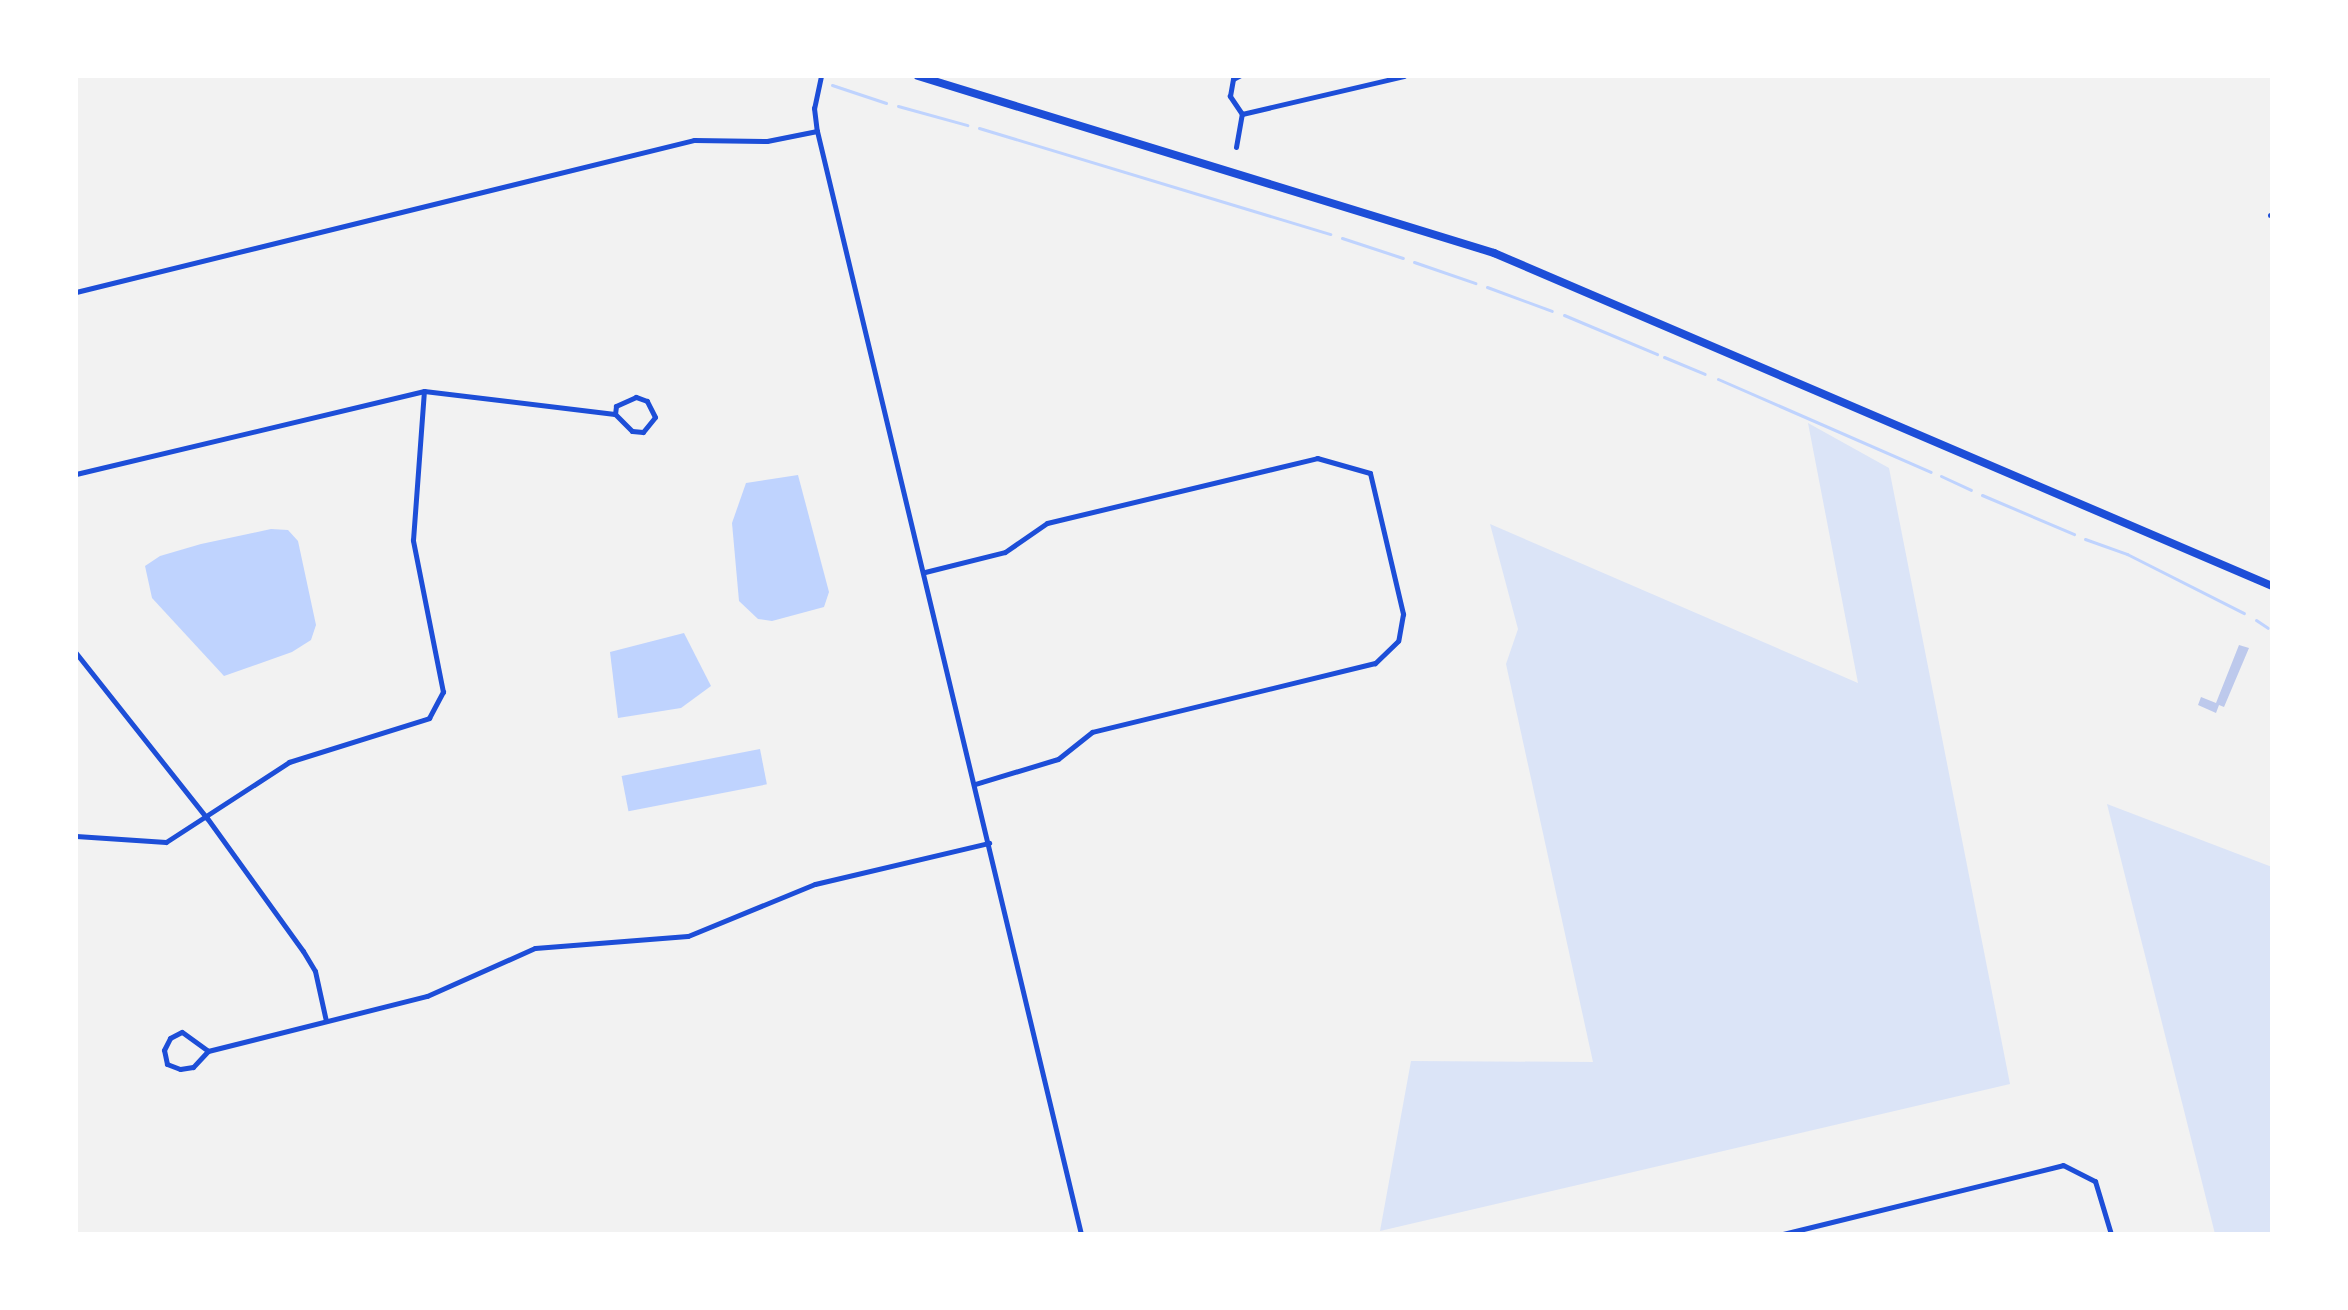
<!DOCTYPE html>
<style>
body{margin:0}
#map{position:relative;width:2348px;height:1310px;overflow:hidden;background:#f2f2f2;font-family:Karla,sans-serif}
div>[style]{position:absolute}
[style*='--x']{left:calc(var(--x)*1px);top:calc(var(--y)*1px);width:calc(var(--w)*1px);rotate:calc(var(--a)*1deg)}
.green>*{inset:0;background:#dbe4f7}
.water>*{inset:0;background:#bfd3fe;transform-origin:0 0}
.stream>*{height:3px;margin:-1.5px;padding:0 1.5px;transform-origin:1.5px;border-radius:1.5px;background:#bfd3fe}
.building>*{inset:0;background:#bdc9ec}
.minor>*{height:5px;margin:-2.5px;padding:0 2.5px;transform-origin:2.5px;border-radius:2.5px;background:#1d4ed8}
.primary>*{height:8px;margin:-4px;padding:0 4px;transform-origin:4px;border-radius:4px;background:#1d4ed8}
span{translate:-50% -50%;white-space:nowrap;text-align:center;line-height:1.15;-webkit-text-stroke:7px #fff;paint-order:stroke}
.frame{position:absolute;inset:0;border:78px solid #fff;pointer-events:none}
</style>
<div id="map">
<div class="green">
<div style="clip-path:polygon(1808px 423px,1889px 468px,2010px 1084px,1380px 1231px,1411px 1061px,1593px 1062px,1506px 664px,1518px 629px,1490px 524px,1858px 683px)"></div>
<div style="clip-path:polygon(2107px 804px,2272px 867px,2272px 1234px,2215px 1234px)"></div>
</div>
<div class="water">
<div style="clip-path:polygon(798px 475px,829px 592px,824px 607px,772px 621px,758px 619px,739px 601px,732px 523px,746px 483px)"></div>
<div style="clip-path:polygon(271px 529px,288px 530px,298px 541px,316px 625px,311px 640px,292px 652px,224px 676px,152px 598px,145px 566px,160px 556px,201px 544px)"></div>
<div style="clip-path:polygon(684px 633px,711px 686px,681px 708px,618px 718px,610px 652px)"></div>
<div style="left:760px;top:749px;width:36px;height:141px;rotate:79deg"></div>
</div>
<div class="stream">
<div style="--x:806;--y:76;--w:1;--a:0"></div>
<div style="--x:832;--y:85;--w:57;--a:18.4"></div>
<div style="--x:898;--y:106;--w:72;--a:15.4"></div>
<div style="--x:979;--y:128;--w:367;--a:16.8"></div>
<div style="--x:1342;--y:238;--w:64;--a:18.2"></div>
<div style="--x:1414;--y:262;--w:65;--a:19"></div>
<div style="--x:1487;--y:287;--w:69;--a:20.3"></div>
<div style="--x:1564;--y:315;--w:101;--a:22.8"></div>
<div style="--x:1664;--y:357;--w:44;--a:22.5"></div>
<div style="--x:1718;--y:379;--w:232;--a:23.6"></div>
<div style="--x:1941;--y:476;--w:33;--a:25"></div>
<div style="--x:1982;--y:495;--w:100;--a:23"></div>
<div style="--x:2085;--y:539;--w:45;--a:19.7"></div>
<div style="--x:2127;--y:554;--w:131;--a:26.8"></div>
<div style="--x:2256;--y:620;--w:14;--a:34"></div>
</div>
<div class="building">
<div style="clip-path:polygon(2239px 645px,2249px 648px,2224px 707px,2219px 705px,2216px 713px,2198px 705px,2201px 697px,2216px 703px)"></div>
</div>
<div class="minor">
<div style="--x:821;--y:76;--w:33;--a:102"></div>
<div style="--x:814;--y:108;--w:23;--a:83"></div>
<div style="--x:817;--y:131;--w:1134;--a:76.54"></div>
<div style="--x:1242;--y:114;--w:166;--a:-13.2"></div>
<div style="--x:1236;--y:147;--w:34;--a:-80"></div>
<div style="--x:1242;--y:114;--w:22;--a:-124"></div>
<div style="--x:1230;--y:96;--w:17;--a:-80"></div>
<div style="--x:1233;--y:79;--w:7;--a:-27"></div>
<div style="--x:2270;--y:215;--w:2;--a:0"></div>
<div style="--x:76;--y:292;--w:636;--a:-13.82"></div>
<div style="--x:694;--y:140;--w:73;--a:0.8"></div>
<div style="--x:767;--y:141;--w:51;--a:-11.3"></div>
<div style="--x:76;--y:474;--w:358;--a:-13.4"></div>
<div style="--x:424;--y:391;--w:192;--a:6.9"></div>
<div style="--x:615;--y:414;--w:24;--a:45"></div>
<div style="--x:632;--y:431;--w:11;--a:5"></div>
<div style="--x:643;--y:432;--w:19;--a:-51"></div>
<div style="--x:655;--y:417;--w:18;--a:-117"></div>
<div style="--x:647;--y:401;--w:12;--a:-160"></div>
<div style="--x:636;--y:397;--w:22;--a:156"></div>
<div style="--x:616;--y:406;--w:8;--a:97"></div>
<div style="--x:925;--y:572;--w:82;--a:-14"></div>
<div style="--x:1005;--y:552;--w:51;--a:-34.6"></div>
<div style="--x:1047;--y:523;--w:278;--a:-13.5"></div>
<div style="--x:1317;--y:458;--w:55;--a:15.8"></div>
<div style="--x:1370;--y:473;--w:145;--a:76.8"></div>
<div style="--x:1403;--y:614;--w:27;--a:100"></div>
<div style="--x:1398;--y:641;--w:32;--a:136"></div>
<div style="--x:1375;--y:663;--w:291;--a:166.3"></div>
<div style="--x:1092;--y:732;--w:43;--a:141.5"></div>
<div style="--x:1058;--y:759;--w:87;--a:163.2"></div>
<div style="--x:76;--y:653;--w:211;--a:51.6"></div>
<div style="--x:207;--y:818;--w:164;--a:54.2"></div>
<div style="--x:303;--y:951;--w:23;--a:59"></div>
<div style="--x:315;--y:971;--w:51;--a:77.6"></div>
<div style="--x:76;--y:836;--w:90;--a:3.8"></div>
<div style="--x:166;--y:842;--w:147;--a:-33"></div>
<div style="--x:289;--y:762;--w:147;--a:-17.4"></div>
<div style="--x:429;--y:718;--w:30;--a:-62"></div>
<div style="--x:443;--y:692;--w:155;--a:-101.2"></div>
<div style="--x:413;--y:540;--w:149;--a:-85.8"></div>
<div style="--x:208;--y:1051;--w:22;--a:133"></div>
<div style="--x:193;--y:1067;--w:13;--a:171"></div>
<div style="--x:180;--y:1069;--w:14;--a:-159"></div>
<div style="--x:167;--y:1064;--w:14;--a:-102"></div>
<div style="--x:164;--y:1050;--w:13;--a:-63"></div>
<div style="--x:170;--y:1038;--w:13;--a:-27"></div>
<div style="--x:182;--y:1032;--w:32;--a:36"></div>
<div style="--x:208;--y:1051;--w:226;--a:-14.1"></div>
<div style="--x:427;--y:996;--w:118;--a:-24"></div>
<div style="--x:535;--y:948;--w:153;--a:-4.5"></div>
<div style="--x:688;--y:936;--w:137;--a:-22.3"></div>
<div style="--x:815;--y:884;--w:179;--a:-13.3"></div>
<div style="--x:1783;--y:1234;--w:288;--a:-13.8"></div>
<div style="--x:2063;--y:1165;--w:36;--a:27"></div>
<div style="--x:2095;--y:1181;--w:55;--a:73.2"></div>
</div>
<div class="primary">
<div style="--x:918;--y:76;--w:603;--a:17.08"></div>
<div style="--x:1494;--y:253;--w:846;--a:23.17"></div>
</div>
<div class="frame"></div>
</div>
